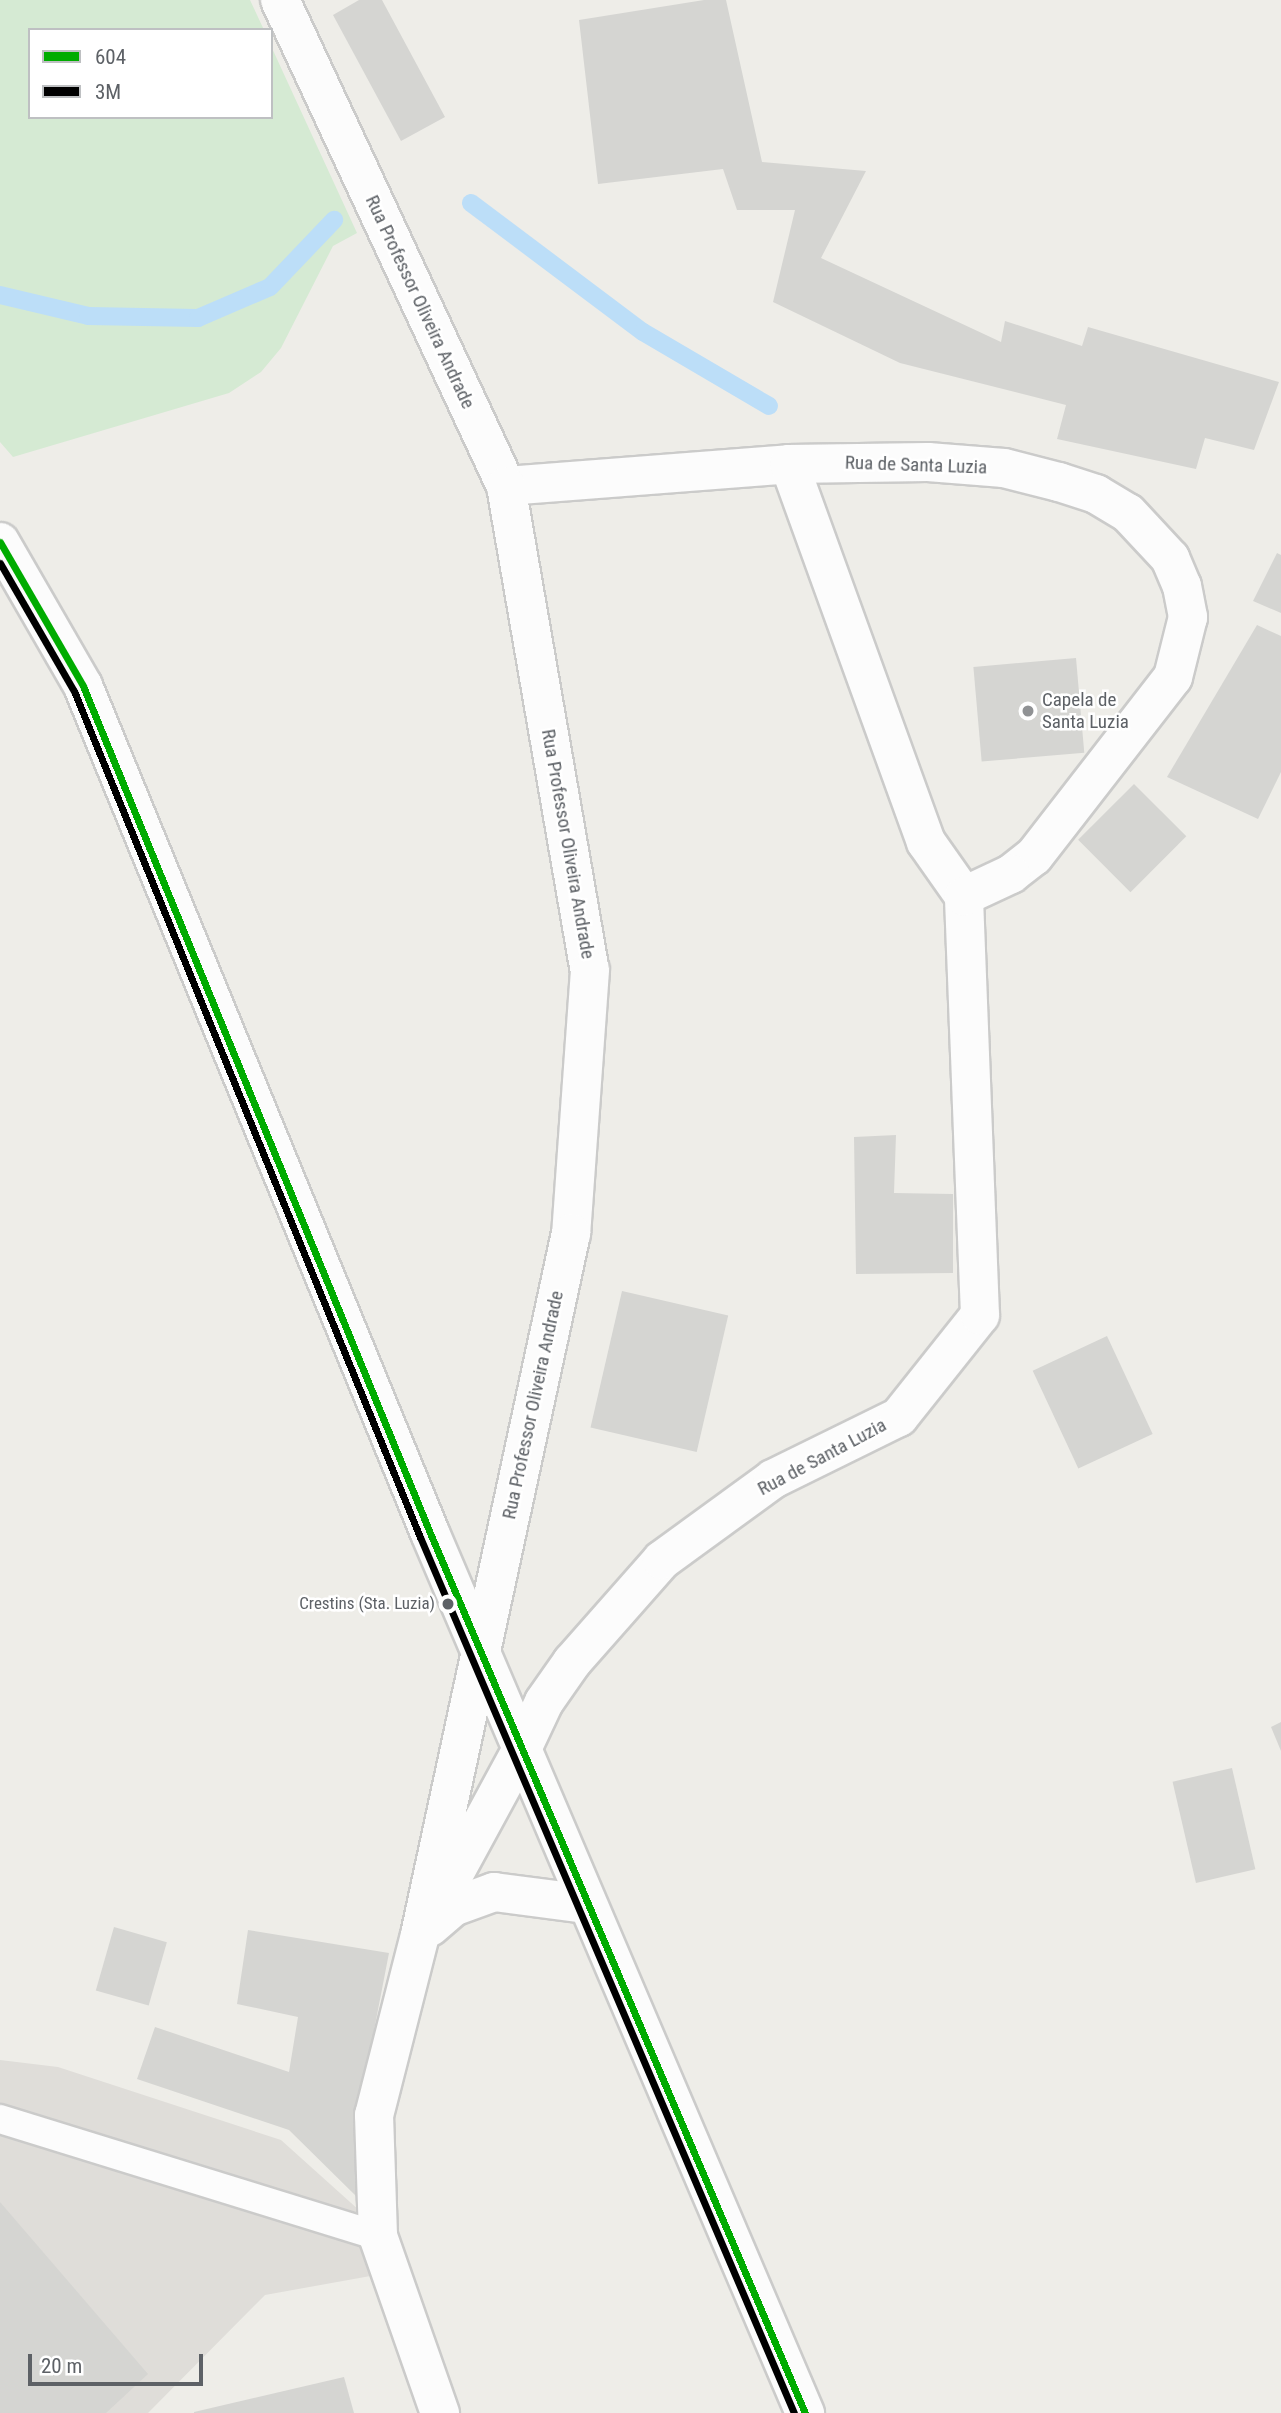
<!DOCTYPE html>
<style>
body{margin:0}
#map{position:relative;width:1281px;height:2413px;overflow:hidden;background:#eeede8;font-family:"Roboto Condensed",sans-serif}
div>[style]{position:absolute}
[style*='--x']{left:calc(var(--x)*1px);top:calc(var(--y)*1px);width:calc(var(--w)*1px);rotate:calc(var(--a)*1deg)}
.industrial>*{inset:0;background:#dfddd9}
.green>*{inset:0;background:#d5ead3}
.stream>*{height:18px;margin:-9px;padding:0 9px;transform-origin:9px;border-radius:9px;background:#bcdef8}
.building>*{inset:0;background:#d5d5d2;transform-origin:0 0}
.roads{filter:drop-shadow(2px 0 #cbcbca) drop-shadow(-2px 0 #cbcbca) drop-shadow(0 2px #cbcbca) drop-shadow(0 -2px #cbcbca)}
.lane>*{height:28px;margin:-14px;padding:0 14px;transform-origin:14px;border-radius:14px;background:#fcfcfc}
.street>*{height:38px;margin:-19px;padding:0 19px;transform-origin:19px;border-radius:19px;background:#fcfcfc}
.secondary>*{height:38px;margin:-19px;padding:0 19px;transform-origin:19px;border-radius:19px;background:#fcfcfc}
.bus-1>*{height:7px;margin:-3.5px;padding:0 3.5px;transform-origin:3.5px;border-radius:3.5px;background:#00ac00}
.bus-2>*{height:7px;margin:-3.5px;padding:0 3.5px;transform-origin:3.5px;border-radius:3.5px;background:#000}
.dots>*{width:19px;height:19px;translate:-50% -50%;box-sizing:border-box;border:4px solid #fff;border-radius:50%}
span{translate:-50% -50%;white-space:nowrap;text-align:center;line-height:1.15;-webkit-text-stroke:5px #fff;paint-order:stroke}
.bus-label{font-size:17px;color:#5d6166}
.right{translate:-100% -50%;text-align:right}
.street-label{font-size:19px;color:#5d6166}
.poi-label{font-size:19px;color:#5d6166}
.left{translate:0 -50%;text-align:left}
.legend{position:absolute;left:28px;top:28px;width:245px;height:91px;box-sizing:border-box;background:#fff;border:2px solid #bec0c2;margin:0;padding:9px 12px;list-style:none;font-size:21px;color:#5d6166}
.legend li{display:flex;align-items:center;gap:14px;height:35px}
.legend b{width:35px;border:2px solid #bec0c2}
.scale{position:absolute;left:28px;top:2354px;width:175px;height:32px;box-sizing:border-box;border:4px solid #5d6166;border-top:0;padding-left:9px;font-size:21px;line-height:24px;white-space:nowrap;color:#5d6166;-webkit-text-stroke:5px #fff;paint-order:stroke}
</style>
<div id="map">
<div class="industrial">
<div style="clip-path:polygon(0 2060px,58px 2067px,281px 2140px,360px 2211px,376px 2275px,265px 2295px,148px 2413px,0 2413px)"></div>
</div>
<div class="green">
<div style="clip-path:polygon(0 0,250px 0,264px 30px,30px 30px,30px 117px,271px 117px,271px 46px,357px 233px,333px 246px,281px 348px,261px 372px,229px 393px,13px 457px,0 442px)"></div>
</div>
<div class="stream">
<div style="--x:471;--y:203;--w:215;--a:36.9"></div>
<div style="--x:643;--y:332;--w:146;--a:30.4"></div>
<div style="--x:0;--y:295;--w:90;--a:13.4"></div>
<div style="--x:88;--y:316;--w:110;--a:1"></div>
<div style="--x:198;--y:318;--w:78;--a:-23.3"></div>
<div style="--x:270;--y:287;--w:93;--a:-46.3"></div>
</div>
<div class="building">
<div style="clip-path:polygon(359px 0,382px 0,445px 117px,401px 141px,333px 15px)"></div>
<div style="clip-path:polygon(704px 0,726px 0,762px 162px,866px 171px,821px 258px,1001px 342px,1005px 321px,1082px 346px,1088px 327px,1279px 382px,1254px 450px,1205px 438px,1196px 469px,1057px 439px,1066px 405px,900px 363px,773px 302px,795px 210px,737px 210px,723px 169px,598px 184px,579px 20px)"></div>
<div style="clip-path:polygon(1277px 553px,1281px 555px,1281px 613px,1253px 601px)"></div>
<div style="clip-path:polygon(1257px 625px,1281px 636px,1281px 772px,1258px 819px,1167px 777px)"></div>
<div style="left:1076px;top:658px;width:95px;height:103px;rotate:85deg"></div>
<div style="left:1134px;top:784px;width:74px;height:79px;rotate:45deg"></div>
<div style="clip-path:polygon(896px 1135px,894px 1193px,953px 1194px,953px 1273px,856px 1274px,854px 1137px)"></div>
<div style="left:622px;top:1291px;width:109px;height:140px;rotate:13deg"></div>
<div style="left:1107px;top:1336px;width:108px;height:82px;rotate:65deg"></div>
<div style="clip-path:polygon(1281px 1722px,1281px 1751px,1271px 1727px)"></div>
<div style="left:1232px;top:1768px;width:104px;height:61px;rotate:77deg"></div>
<div style="left:114px;top:1927px;width:55px;height:66px;rotate:16deg"></div>
<div style="clip-path:polygon(248px 1930px,389px 1953px,357px 2118px,356px 2196px,289px 2130px,137px 2079px,155px 2027px,289px 2072px,298px 2017px,237px 2004px)"></div>
<div style="clip-path:polygon(0 2202px,148px 2374px,106px 2413px,0 2413px)"></div>
<div style="clip-path:polygon(344px 2377px,354px 2413px,194px 2413px,194px 2412px)"></div>
</div>
<div class="roads">
<div class="lane">
<div style="--x:0;--y:2119;--w:396;--a:17.2"></div>
</div>
<div class="street">
<div style="--x:506;--y:486;--w:284;--a:-4.4"></div>
<div style="--x:522;--y:1749;--w:52;--a:-64.9"></div>
<div style="--x:544;--y:1702;--w:49;--a:-55"></div>
<div style="--x:572;--y:1662;--w:136;--a:-48.6"></div>
<div style="--x:662;--y:1560;--w:137;--a:-36.1"></div>
<div style="--x:773;--y:1479;--w:140;--a:-26.2"></div>
<div style="--x:899;--y:1417;--w:130;--a:-51.5"></div>
<div style="--x:980;--y:1315;--w:419;--a:-92.2"></div>
<div style="--x:964;--y:896;--w:66;--a:-125.1"></div>
<div style="--x:926;--y:842;--w:402;--a:-109.9"></div>
<div style="--x:789;--y:464;--w:139;--a:-0.8"></div>
<div style="--x:928;--y:462;--w:76;--a:4.5"></div>
<div style="--x:1004;--y:468;--w:57;--a:14.3"></div>
<div style="--x:1059;--y:482;--w:39;--a:18"></div>
<div style="--x:1096;--y:494;--w:37;--a:31"></div>
<div style="--x:1128;--y:513;--w:62;--a:47"></div>
<div style="--x:1170;--y:558;--w:30;--a:67"></div>
<div style="--x:1182;--y:586;--w:32;--a:79"></div>
<div style="--x:1188;--y:617;--w:62;--a:104"></div>
<div style="--x:1173;--y:677;--w:227;--a:127.8"></div>
<div style="--x:1034;--y:856;--w:29;--a:142"></div>
<div style="--x:1011;--y:874;--w:52;--a:154.9"></div>
</div>
<div class="secondary">
<div style="--x:280;--y:0;--w:536;--a:65.06"></div>
<div style="--x:506;--y:486;--w:491;--a:80.2"></div>
<div style="--x:590;--y:970;--w:264;--a:94.1"></div>
<div style="--x:571;--y:1233;--w:718;--a:102.14"></div>
<div style="--x:420;--y:1935;--w:186;--a:104.3"></div>
<div style="--x:374;--y:2115;--w:121;--a:88.1"></div>
<div style="--x:378;--y:2236;--w:188;--a:70.7"></div>
<div style="--x:0;--y:542;--w:166;--a:60"></div>
<div style="--x:83;--y:686;--w:915;--a:67.72"></div>
<div style="--x:430;--y:1533;--w:957;--a:66.92"></div>
<div style="--x:440;--y:1900;--w:172;--a:-61.5"></div>
<div style="--x:430;--y:1927;--w:30;--a:-41"></div>
<div style="--x:453;--y:1907;--w:44;--a:-20.1"></div>
<div style="--x:494;--y:1892;--w:94;--a:7.4"></div>
</div>
</div>
<div class="bus-1">
<div style="--x:0;--y:542;--w:166;--a:60"></div>
<div style="--x:83;--y:686;--w:915;--a:67.72"></div>
<div style="--x:430;--y:1533;--w:957;--a:66.92"></div>
</div>
<div class="bus-2">
<div style="--x:0;--y:563;--w:148;--a:60"></div>
<div style="--x:74;--y:691;--w:914;--a:67.76"></div>
<div style="--x:420;--y:1537;--w:952;--a:66.88"></div>
</div>
<div class="dots">
<div style="left:1028px;top:711px;background:#909294"></div>
<div style="left:448px;top:1604px;background:#5d6166"></div>
</div>
<div class="bus-label">
<span class="right" style="left:435px;top:1604px">Crestins (Sta. Luzia)</span>
</div>
<div class="street-label">
<span style="left:420px;top:302px;rotate:65deg">Rua Professor Oliveira Andrade</span>
<span style="left:916px;top:465px;rotate:2deg">Rua de Santa Luzia</span>
<span style="left:568px;top:844px;rotate:80deg">Rua Professor Oliveira Andrade</span>
<span style="left:533px;top:1405px;rotate:-78deg">Rua Professor Oliveira Andrade</span>
<span style="left:822px;top:1457px;rotate:-28deg">Rua de Santa Luzia</span>
</div>
<div class="poi-label">
<span class="left" style="left:1042px;top:711px">Capela de<br>Santa Luzia</span>
</div>
<ul class="legend">
<li><b style="height:9px;background:#00ac00"></b>604</li>
<li><b style="height:9px;background:#000"></b>3M</li>
</ul>
<div class="scale">20 m</div>
</div>
